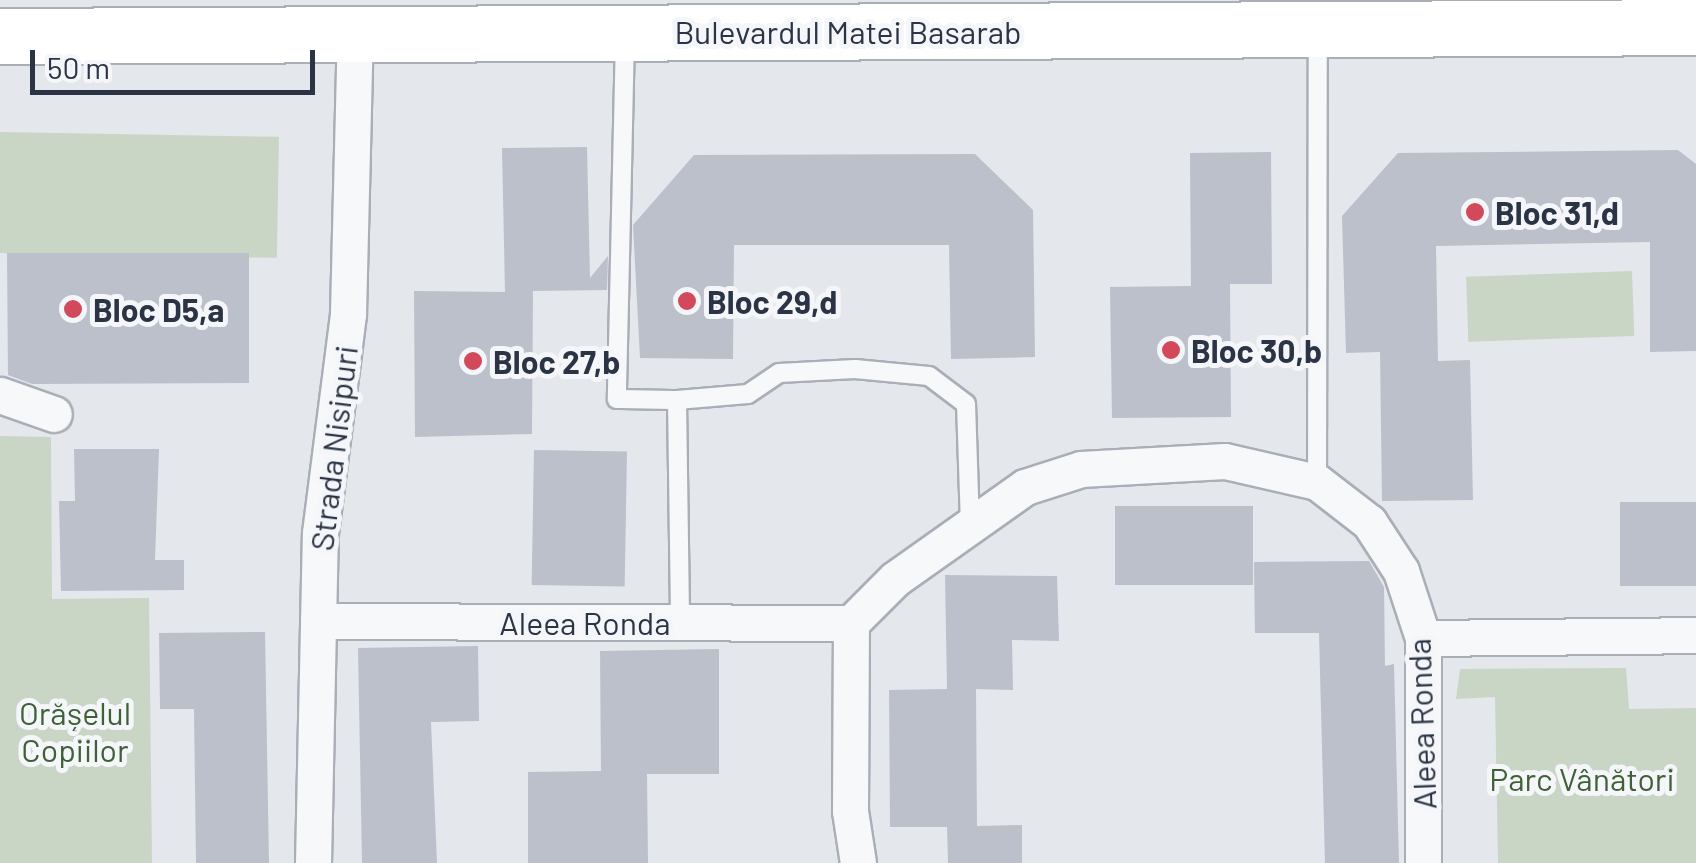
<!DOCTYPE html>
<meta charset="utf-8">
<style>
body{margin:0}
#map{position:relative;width:1696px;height:863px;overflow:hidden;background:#e4e7ec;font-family:Barlow,sans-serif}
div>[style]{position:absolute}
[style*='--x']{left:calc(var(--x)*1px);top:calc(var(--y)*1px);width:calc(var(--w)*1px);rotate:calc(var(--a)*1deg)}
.green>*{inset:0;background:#c9d6c5;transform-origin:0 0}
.building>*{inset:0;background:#bbc0ca;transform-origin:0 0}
.roads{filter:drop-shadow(2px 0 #a9aeb7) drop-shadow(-2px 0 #a9aeb7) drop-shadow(0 2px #a9aeb7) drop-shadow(0 -2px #a9aeb7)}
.service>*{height:18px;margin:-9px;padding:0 9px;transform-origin:9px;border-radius:9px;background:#f7f8fa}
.minor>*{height:35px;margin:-17.5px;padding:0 17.5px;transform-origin:17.5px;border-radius:17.5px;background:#f7f8fa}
.primary>*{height:55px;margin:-27.5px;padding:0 27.5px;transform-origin:27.5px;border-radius:27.5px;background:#fff}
.dots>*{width:28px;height:28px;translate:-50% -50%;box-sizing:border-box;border:5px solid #f4f6f9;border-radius:50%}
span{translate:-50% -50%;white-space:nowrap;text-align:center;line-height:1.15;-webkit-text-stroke:10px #f4f6f9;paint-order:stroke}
.street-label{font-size:32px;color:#2b3445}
.poi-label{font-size:32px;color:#2b3445;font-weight:700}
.left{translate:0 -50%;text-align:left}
.park-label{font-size:32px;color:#3f6138}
.scale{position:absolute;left:30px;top:50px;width:285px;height:45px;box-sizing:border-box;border:5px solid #2b3445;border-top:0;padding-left:12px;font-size:30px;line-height:35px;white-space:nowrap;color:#2b3445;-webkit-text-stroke:8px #f4f6f9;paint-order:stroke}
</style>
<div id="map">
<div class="green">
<div style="left:0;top:132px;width:279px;height:121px;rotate:1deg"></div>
<div style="left:1632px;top:271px;width:65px;height:166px;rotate:88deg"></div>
<div style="clip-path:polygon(0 436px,51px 437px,52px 599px,149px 598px,152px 863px,0 863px)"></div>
<div style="clip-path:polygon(1626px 668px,1629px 709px,1696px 708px,1696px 863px,1498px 863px,1495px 697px,1456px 699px,1460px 669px)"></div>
</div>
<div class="building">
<div style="clip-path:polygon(587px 147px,590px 278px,608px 256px,607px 290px,533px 291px,532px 434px,415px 437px,414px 291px,505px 292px,502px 148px)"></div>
<div style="clip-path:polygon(1678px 150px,1696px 164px,1696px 351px,1650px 352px,1650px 242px,1436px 246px,1438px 361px,1470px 360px,1473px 500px,1382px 501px,1380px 352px,1346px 353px,1342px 216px,1398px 153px)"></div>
<div style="clip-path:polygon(1271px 152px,1272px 284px,1230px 284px,1231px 417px,1112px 418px,1110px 287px,1191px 286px,1190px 153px)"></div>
<div style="clip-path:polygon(975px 154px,1033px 210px,1035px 357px,951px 359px,949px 245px,734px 245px,733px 359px,640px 358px,633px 225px,694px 155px)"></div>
<div style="clip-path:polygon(7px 253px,249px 253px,249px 383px,32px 384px,8px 375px)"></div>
<div style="clip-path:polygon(74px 449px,159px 449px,155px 560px,184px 560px,184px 590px,61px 591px,59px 501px,75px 501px)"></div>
<div style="left:534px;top:450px;width:93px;height:135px;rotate:1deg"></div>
<div style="left:1620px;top:502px;width:76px;height:84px"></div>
<div style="left:1115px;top:506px;width:138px;height:79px"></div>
<div style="clip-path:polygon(1369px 561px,1384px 587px,1385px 666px,1394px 664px,1399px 863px,1325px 863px,1319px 633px,1255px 633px,1254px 562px)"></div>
<div style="clip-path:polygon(945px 575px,1057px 576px,1059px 641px,1012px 640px,1013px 690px,976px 689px,977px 826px,1022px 825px,1022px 863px,948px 863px,947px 827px,890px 827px,889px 690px,947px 689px)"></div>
<div style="clip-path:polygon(265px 632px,269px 863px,196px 863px,194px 709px,160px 709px,159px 633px)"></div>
<div style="clip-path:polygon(478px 646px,479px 721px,431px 722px,437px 863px,362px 863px,358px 648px)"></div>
<div style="clip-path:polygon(719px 649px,719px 774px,647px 774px,648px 863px,528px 863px,528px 772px,601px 771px,600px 651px)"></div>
</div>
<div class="roads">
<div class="service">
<div style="--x:625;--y:37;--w:362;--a:91.3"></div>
<div style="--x:617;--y:399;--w:60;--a:1"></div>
<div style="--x:677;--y:400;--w:222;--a:89.2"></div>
<div style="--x:677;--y:400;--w:71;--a:-4.8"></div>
<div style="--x:748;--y:394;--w:37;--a:-34"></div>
<div style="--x:779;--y:373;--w:76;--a:-3"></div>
<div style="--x:855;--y:369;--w:74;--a:5.4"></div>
<div style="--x:929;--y:376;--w:46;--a:37.1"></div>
<div style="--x:966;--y:404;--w:118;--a:88.1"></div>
<div style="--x:1317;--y:482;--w:447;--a:-89.9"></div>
</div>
<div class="minor">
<div style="--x:0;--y:395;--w:57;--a:19.4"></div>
<div style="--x:318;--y:621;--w:533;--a:0.21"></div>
<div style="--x:1423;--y:638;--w:273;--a:-0.6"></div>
<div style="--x:313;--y:863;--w:330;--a:-88.8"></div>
<div style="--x:320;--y:533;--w:222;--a:-82.7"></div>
<div style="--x:348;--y:313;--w:281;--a:-88.6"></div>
<div style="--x:858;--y:863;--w:53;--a:-98.7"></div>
<div style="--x:850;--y:811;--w:188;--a:-89.7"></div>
<div style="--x:851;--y:623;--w:62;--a:-45"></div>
<div style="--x:895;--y:579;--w:159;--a:-35.3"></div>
<div style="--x:1025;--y:487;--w:59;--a:-17.8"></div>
<div style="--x:1081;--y:469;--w:144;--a:-3.2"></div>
<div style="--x:1225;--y:461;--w:94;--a:12.9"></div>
<div style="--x:1317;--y:482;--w:66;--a:37.6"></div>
<div style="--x:1369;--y:522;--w:59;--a:56.9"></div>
<div style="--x:1401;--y:571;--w:71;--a:71.8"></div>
<div style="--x:1423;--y:638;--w:225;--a:90"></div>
</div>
<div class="primary">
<div style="--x:0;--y:36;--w:1696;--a:-0.3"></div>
</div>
</div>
<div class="dots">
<div style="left:1475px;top:212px;background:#d1495b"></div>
<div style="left:687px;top:301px;background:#d1495b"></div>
<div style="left:73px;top:309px;background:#d1495b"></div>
<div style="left:1171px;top:350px;background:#d1495b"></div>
<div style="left:473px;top:361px;background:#d1495b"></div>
</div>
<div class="street-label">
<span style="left:848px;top:31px">Bulevardul Matei Basarab</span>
<span style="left:333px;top:448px;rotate:-83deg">Strada Nisipuri</span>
<span style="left:585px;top:622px">Aleea Ronda</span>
<span style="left:1421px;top:724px;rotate:-92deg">Aleea Ronda</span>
</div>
<div class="poi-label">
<span class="left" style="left:1495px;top:212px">Bloc 31,d</span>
<span class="left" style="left:707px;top:301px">Bloc 29,d</span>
<span class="left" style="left:93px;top:309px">Bloc D5,a</span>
<span class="left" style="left:1191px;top:350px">Bloc 30,b</span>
<span class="left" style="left:493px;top:361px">Bloc 27,b</span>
</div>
<div class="park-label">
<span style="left:75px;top:731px">Orășelul<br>Copiilor</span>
<span style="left:1582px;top:778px">Parc Vânători</span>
</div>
<div class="scale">50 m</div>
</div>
